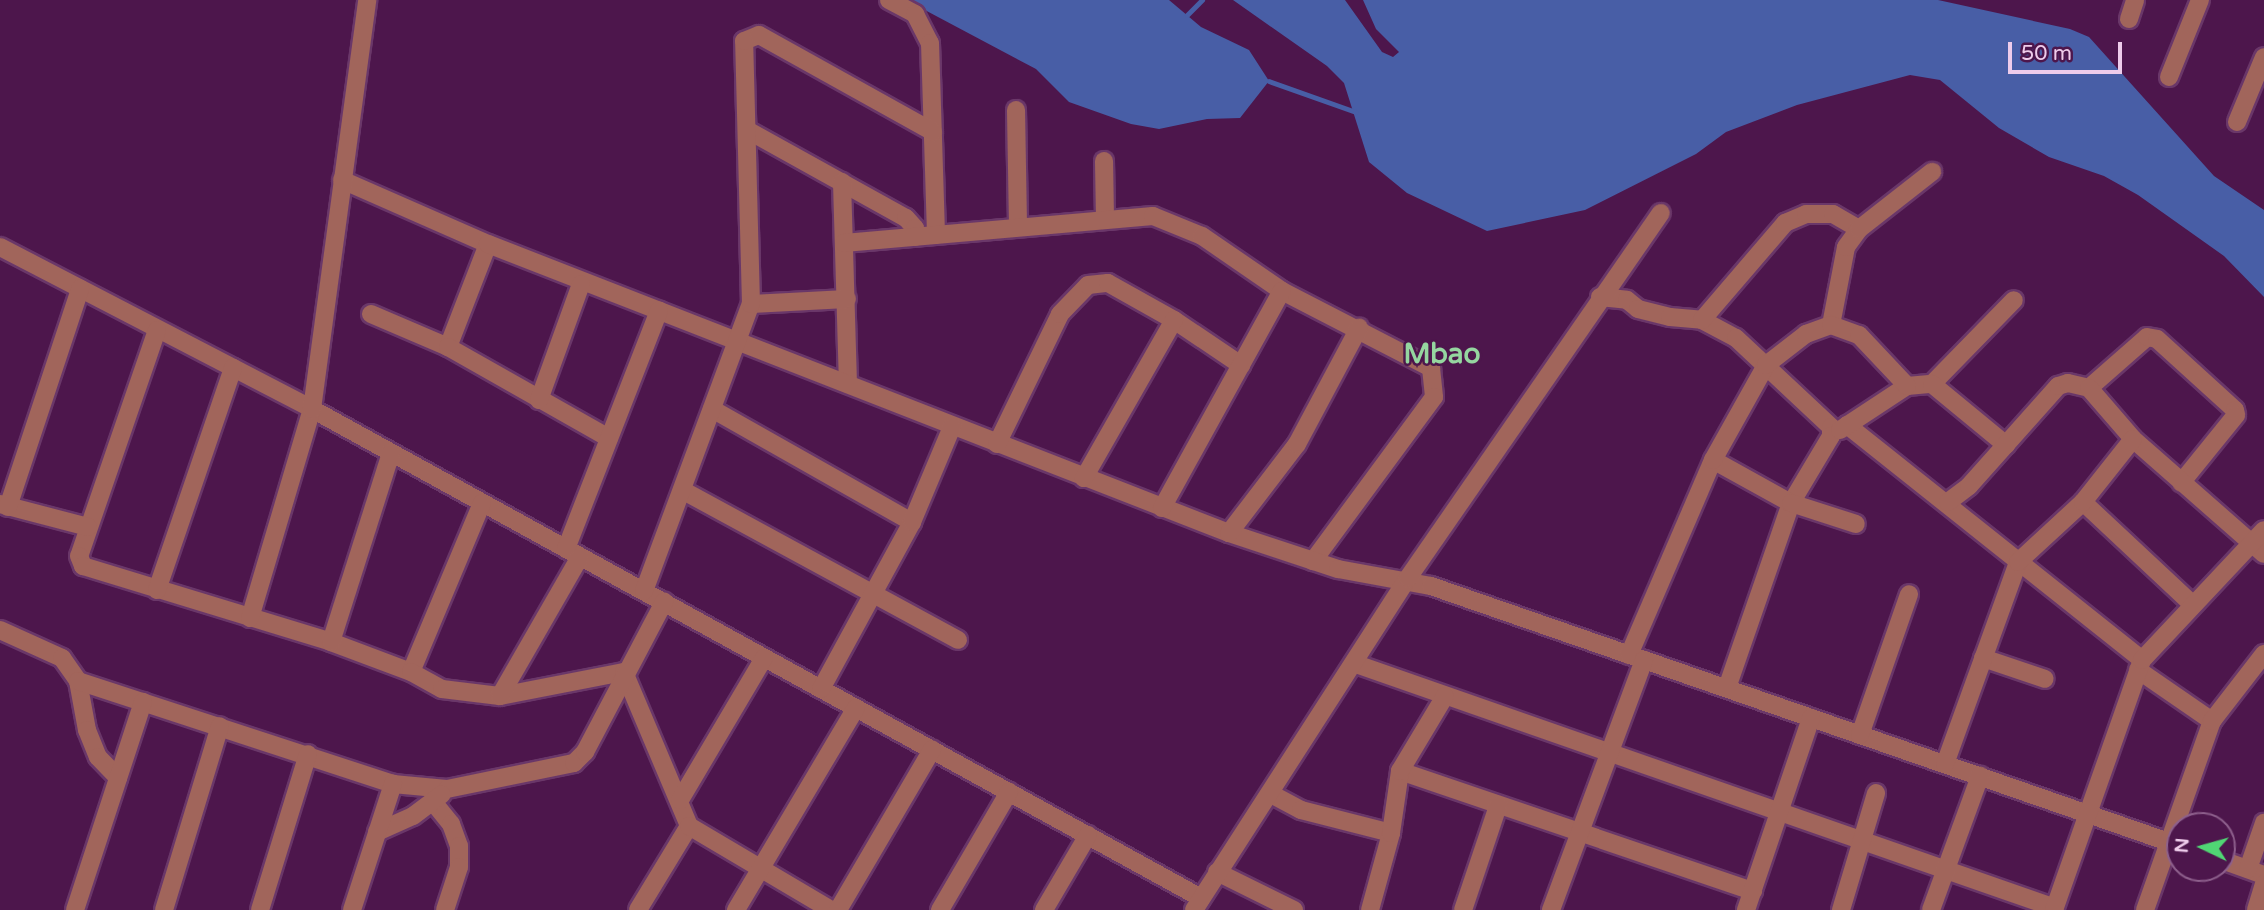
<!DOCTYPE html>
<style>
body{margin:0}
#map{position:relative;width:2264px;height:910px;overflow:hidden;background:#4d164c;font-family:"Varela Round",sans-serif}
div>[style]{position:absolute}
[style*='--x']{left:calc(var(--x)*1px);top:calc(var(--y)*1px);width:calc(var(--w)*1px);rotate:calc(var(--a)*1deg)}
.water>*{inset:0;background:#485ea6}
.stream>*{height:4.5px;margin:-2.25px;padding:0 2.25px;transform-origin:2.25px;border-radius:2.25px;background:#485ea6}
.roads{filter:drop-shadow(2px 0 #6a3769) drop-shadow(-2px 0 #6a3769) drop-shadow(0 2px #6a3769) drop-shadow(0 -2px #6a3769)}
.minor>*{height:18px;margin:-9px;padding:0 9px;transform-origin:9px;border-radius:9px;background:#a1655b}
span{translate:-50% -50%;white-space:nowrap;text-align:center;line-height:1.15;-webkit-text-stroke:5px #4d164c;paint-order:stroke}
.district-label{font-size:28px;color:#95d6a0;font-weight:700}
.north{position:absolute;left:2166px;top:812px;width:70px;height:70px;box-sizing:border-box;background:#4d164c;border:2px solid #8d5f8c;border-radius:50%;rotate:275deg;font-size:19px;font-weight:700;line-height:28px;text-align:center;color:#eecceb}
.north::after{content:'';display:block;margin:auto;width:24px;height:32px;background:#50d674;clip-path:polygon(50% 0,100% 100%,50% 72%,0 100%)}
.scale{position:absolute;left:2008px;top:42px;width:114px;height:32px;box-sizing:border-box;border:4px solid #eecceb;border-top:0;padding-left:9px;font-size:21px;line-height:24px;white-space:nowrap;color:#eecceb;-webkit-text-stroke:5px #4d164c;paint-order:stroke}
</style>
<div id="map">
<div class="water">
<div style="clip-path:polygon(906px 0,1169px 0,1201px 27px,1249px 50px,1269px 81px,1240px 118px,1207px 119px,1159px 129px,1131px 124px,1069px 102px,1036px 69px)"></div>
<div style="clip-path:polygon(1233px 0,1345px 0,1382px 52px,1393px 57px,1399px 52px,1376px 29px,1363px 0,1938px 0,2070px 29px,2089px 37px,2214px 176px,2264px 210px,2264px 297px,2224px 256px,2138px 195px,2104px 176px,2049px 157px,1999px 128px,1940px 80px,1910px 75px,1797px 105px,1726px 132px,1696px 154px,1585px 210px,1487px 231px,1407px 193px,1369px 162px,1344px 83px,1327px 66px)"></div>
</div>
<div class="stream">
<div style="--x:1187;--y:15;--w:21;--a:-45"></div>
<div style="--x:1269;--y:81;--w:92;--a:19.6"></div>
</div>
<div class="roads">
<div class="minor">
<div style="--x:889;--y:0;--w:30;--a:28"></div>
<div style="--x:915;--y:14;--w:33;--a:63"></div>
<div style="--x:930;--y:43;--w:192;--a:88.2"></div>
<div style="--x:2129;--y:19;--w:20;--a:-72"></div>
<div style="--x:2169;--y:77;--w:83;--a:-68.1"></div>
<div style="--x:1016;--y:110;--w:116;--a:89"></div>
<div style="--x:2237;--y:122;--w:70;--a:-67.4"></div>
<div style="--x:749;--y:131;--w:179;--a:29"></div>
<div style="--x:906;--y:218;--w:13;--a:48"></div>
<div style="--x:915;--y:228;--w:9;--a:90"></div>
<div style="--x:1104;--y:161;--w:59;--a:89"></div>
<div style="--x:342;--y:180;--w:159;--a:23.7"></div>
<div style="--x:842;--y:182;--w:202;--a:88.3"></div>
<div style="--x:844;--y:243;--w:310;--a:-5"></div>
<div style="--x:1153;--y:216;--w:53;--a:22.2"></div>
<div style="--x:1202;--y:236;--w:97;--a:34.5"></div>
<div style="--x:1282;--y:291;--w:168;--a:27.3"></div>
<div style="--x:1431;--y:368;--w:29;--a:84"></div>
<div style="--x:1434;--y:397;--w:204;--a:126.4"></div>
<div style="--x:0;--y:247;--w:352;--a:27.4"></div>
<div style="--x:312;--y:409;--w:1015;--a:28.81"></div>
<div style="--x:1600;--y:297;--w:27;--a:6"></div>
<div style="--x:1627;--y:300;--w:14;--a:39"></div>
<div style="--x:1638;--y:309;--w:33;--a:14"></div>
<div style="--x:1670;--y:317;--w:32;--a:5"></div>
<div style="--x:1702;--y:320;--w:38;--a:28"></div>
<div style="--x:1736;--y:338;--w:130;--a:43.1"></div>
<div style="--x:1831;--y:427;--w:9;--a:90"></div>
<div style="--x:1831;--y:436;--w:78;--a:120.8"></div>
<div style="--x:1791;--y:503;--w:196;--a:109.1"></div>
<div style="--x:751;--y:304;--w:96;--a:-3"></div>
<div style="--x:371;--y:314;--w:84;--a:23.2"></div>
<div style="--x:448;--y:347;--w:110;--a:-68.8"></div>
<div style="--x:488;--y:244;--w:795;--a:21.31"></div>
<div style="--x:1229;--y:533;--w:115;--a:18.3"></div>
<div style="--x:1338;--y:569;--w:95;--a:10.4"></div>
<div style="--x:1431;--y:586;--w:793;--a:19.14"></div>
<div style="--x:1174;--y:320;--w:81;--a:33.9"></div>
<div style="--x:1702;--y:320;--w:128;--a:-49.4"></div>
<div style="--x:1785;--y:223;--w:23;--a:-23"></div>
<div style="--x:1806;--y:214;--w:27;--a:0"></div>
<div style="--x:1833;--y:214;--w:30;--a:30"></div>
<div style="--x:1831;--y:325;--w:79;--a:-79.1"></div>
<div style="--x:1846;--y:247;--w:22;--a:-54"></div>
<div style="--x:1859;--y:229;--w:93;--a:-38"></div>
<div style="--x:157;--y:330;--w:239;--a:109"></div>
<div style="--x:79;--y:556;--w:11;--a:68"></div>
<div style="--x:83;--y:566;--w:259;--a:17"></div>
<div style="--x:331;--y:642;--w:85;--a:20.6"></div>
<div style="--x:448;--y:347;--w:185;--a:29.5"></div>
<div style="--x:1932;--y:384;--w:117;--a:-45.7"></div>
<div style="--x:2089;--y:388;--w:77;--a:-41.3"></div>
<div style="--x:2147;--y:337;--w:10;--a:11"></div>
<div style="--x:2157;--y:339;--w:105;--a:42.3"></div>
<div style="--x:2235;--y:410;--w:5;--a:79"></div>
<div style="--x:2236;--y:415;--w:87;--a:129"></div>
<div style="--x:539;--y:400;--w:123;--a:-70.1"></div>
<div style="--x:712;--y:409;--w:230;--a:29.5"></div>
<div style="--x:1847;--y:425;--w:377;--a:38.5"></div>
<div style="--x:1840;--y:430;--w:80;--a:-33.3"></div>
<div style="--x:1907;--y:386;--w:25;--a:-5"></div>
<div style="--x:1932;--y:384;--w:96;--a:39.5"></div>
<div style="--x:997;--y:444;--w:144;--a:-64.1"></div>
<div style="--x:1060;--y:314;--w:40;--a:-46"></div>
<div style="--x:1088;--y:285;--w:20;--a:-6"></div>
<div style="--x:1108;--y:283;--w:76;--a:29.3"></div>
<div style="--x:1174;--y:320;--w:182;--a:119.7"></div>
<div style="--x:1713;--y:460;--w:89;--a:28.9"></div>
<div style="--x:1791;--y:503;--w:68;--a:17.9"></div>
<div style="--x:682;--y:490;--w:314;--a:28.5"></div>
<div style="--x:1948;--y:502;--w:26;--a:-37"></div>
<div style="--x:1969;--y:486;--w:134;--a:-48.3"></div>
<div style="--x:2058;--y:386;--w:10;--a:-17"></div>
<div style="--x:2068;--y:383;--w:22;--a:13"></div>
<div style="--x:2089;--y:388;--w:67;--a:49.2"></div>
<div style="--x:2133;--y:439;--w:174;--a:41.3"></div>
<div style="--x:2083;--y:502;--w:148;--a:43.1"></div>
<div style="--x:482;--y:503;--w:183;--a:112.8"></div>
<div style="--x:411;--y:672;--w:35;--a:29"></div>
<div style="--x:442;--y:689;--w:58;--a:6.9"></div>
<div style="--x:500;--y:696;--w:126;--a:-11"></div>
<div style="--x:0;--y:504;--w:91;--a:14.6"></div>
<div style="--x:8;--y:507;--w:230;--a:-71.7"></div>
<div style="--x:1162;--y:508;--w:248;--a:-61.1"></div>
<div style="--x:1229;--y:533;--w:112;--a:-52.6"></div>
<div style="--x:1297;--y:444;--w:132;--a:-61.9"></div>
<div style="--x:566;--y:549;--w:256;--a:-68.7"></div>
<div style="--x:157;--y:590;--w:235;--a:-71.1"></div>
<div style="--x:644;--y:591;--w:306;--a:-69.6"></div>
<div style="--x:751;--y:304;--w:263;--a:-91.5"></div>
<div style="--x:744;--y:41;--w:16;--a:-22"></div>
<div style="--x:759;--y:35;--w:199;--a:29.1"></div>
<div style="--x:250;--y:618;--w:218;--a:-73.5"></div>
<div style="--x:312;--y:409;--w:413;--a:-82.3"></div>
<div style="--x:0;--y:630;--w:68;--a:24.3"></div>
<div style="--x:62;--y:658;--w:28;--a:55"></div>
<div style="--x:78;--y:681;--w:50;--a:79.6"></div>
<div style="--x:87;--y:730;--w:29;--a:68"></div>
<div style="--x:98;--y:757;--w:29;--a:46"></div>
<div style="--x:331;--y:642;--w:198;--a:-72.4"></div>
<div style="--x:1629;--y:655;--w:212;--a:-66.7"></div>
<div style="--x:1713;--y:460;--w:109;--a:-60.8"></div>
<div style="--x:1766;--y:365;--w:51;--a:-37.8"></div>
<div style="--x:1806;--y:334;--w:27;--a:-20"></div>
<div style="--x:1831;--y:325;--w:30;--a:20"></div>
<div style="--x:1859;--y:335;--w:70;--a:46.7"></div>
<div style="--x:1983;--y:658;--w:65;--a:18.7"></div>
<div style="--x:1356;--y:664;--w:740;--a:19.24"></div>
<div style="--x:2138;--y:670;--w:90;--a:34.6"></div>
<div style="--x:624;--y:672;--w:167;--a:67.1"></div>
<div style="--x:689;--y:826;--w:98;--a:121.3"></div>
<div style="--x:78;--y:681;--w:331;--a:18.1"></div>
<div style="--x:393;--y:784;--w:54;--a:5.3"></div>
<div style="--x:447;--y:789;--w:130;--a:-11.6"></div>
<div style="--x:574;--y:763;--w:16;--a:-45"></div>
<div style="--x:585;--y:752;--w:170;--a:-62.2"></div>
<div style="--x:821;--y:689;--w:190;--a:-61.4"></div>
<div style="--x:912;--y:522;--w:103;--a:-67.2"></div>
<div style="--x:500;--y:696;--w:160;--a:-60.1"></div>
<div style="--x:1860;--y:735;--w:149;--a:-70.8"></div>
<div style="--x:1945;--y:764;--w:215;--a:-70.1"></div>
<div style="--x:2018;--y:562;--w:88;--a:-42.7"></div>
<div style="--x:2083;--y:502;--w:80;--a:-51.6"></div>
<div style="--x:1400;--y:771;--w:373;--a:18.8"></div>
<div style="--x:1271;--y:794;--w:34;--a:28"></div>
<div style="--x:1301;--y:810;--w:93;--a:14.3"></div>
<div style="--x:680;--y:800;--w:165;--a:-59.4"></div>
<div style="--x:434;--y:803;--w:27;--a:51"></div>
<div style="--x:451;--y:824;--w:23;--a:70"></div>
<div style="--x:459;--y:846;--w:21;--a:90"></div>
<div style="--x:459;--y:867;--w:45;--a:108"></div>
<div style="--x:689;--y:826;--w:165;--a:30.6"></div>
<div style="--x:377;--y:832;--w:39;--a:-24"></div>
<div style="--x:413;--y:816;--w:36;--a:-37"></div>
<div style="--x:2222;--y:860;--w:45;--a:19.7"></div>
<div style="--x:2248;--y:869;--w:49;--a:-70.8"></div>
<div style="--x:1217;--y:872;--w:86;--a:26.3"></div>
<div style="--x:75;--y:910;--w:219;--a:-71.9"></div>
<div style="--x:164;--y:910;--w:192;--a:-73.1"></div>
<div style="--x:260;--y:910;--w:163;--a:-72.9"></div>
<div style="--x:352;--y:910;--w:133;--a:-72"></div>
<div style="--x:736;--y:910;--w:235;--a:-59.3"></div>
<div style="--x:838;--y:910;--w:186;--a:-59.6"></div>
<div style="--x:940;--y:910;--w:137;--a:-59.7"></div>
<div style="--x:1044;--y:910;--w:87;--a:-59.6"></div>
<div style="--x:1194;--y:910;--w:395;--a:-57.2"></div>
<div style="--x:1408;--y:578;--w:444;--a:-55.3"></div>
<div style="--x:1370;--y:910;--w:80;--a:-74.7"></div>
<div style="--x:1391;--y:833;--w:63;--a:-81.7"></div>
<div style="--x:1400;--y:771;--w:87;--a:-59"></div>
<div style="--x:1463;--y:910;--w:110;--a:-71.4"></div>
<div style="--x:1551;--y:910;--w:267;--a:-69.6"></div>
<div style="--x:1746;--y:910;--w:203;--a:-71.3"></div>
<div style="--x:1841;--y:910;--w:122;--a:-73.3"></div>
<div style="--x:1931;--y:910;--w:143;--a:-69.9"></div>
<div style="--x:2054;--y:910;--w:265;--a:-70.6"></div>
<div style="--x:2142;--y:660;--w:178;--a:-46.8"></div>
<div style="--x:2145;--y:910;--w:201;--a:-70.5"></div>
<div style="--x:2212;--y:721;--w:85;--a:-52.2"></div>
<div style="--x:2256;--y:910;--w:27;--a:-73"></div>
</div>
</div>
<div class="district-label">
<span style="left:1442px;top:354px">Mbao</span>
</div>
<div class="north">N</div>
<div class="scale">50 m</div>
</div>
